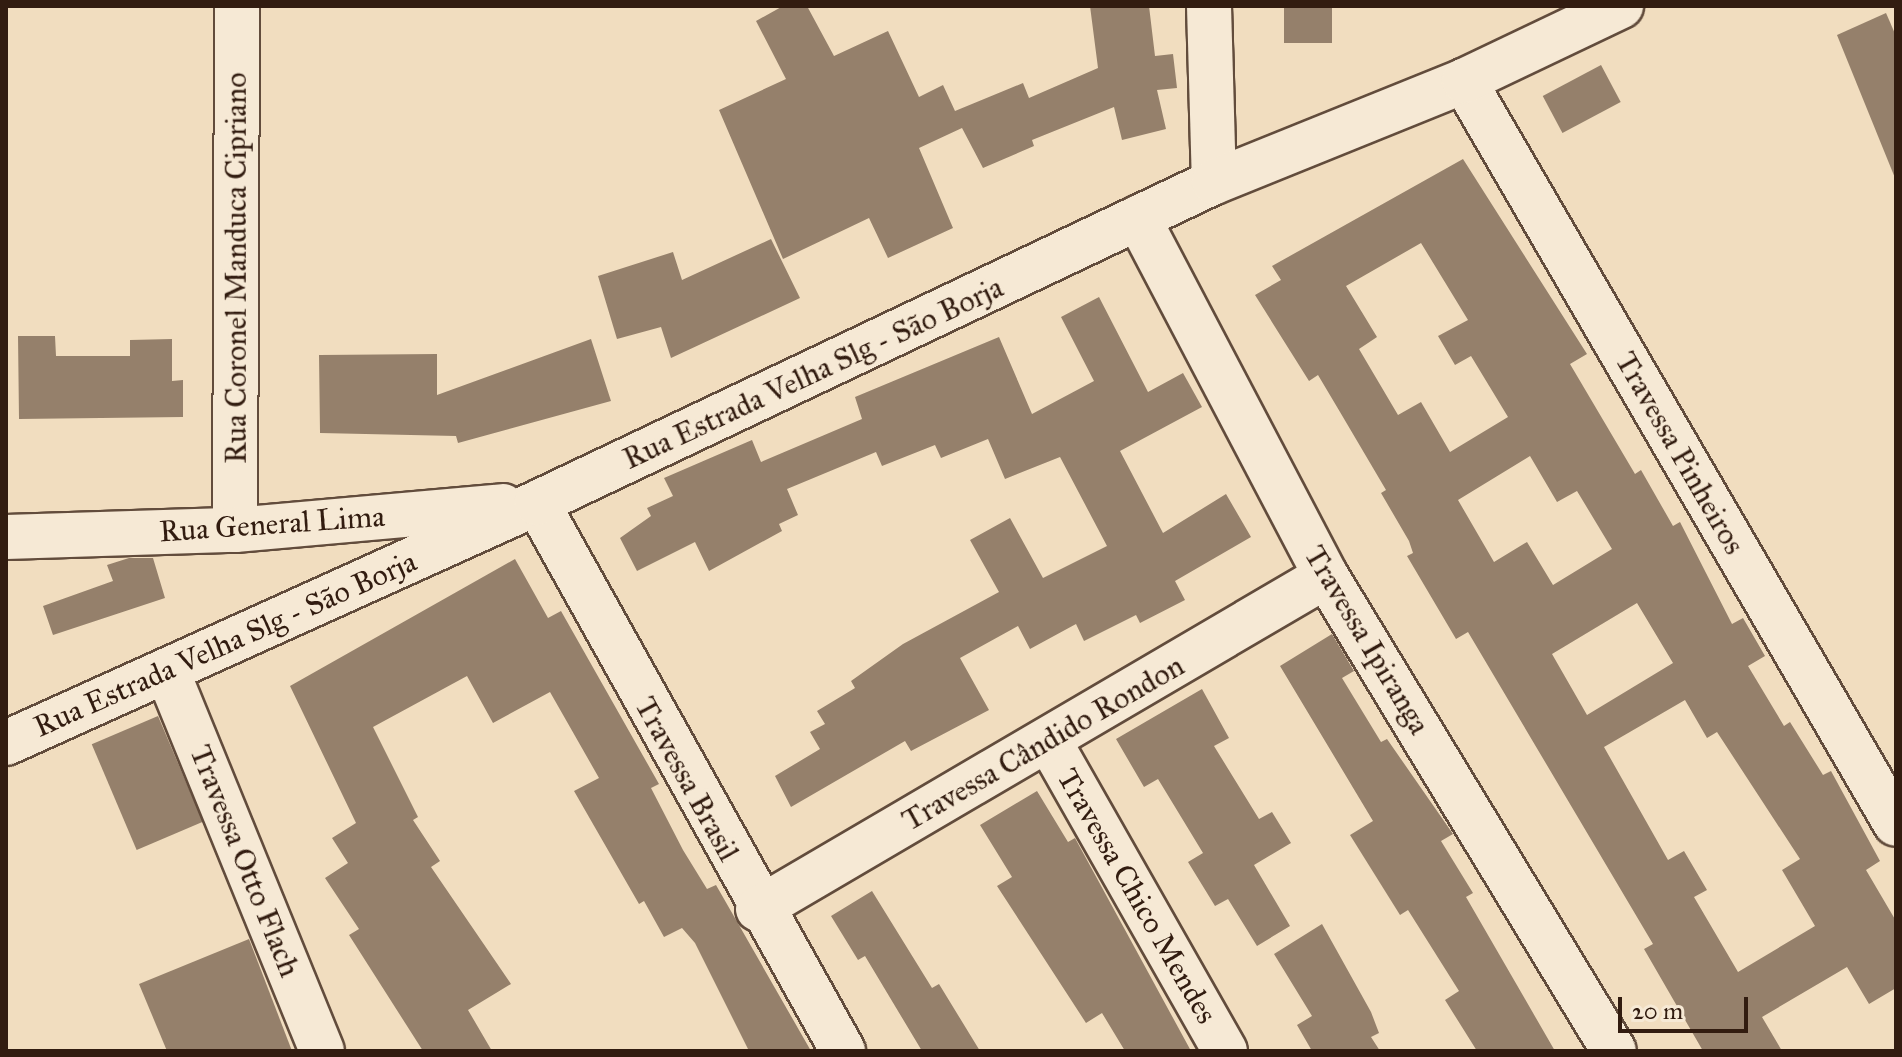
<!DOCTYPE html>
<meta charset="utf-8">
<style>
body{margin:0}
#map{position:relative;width:1902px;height:1057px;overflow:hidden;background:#f1ddbf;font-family:"IM FELL Great Primer",serif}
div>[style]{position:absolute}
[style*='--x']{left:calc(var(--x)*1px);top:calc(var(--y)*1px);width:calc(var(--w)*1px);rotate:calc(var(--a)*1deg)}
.building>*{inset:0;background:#95806b;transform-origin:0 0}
.roads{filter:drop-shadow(2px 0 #624c3c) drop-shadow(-2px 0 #624c3c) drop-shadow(0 2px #624c3c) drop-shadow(0 -2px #624c3c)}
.minor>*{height:44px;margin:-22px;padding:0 22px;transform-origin:22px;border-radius:22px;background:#f6e9d5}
span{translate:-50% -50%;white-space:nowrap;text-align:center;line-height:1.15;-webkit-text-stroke:6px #f6e9d5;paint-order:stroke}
.street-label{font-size:30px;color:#321c10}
.frame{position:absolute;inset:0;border:8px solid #321c10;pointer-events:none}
.scale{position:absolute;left:1618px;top:997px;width:130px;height:36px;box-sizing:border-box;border:4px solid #321c10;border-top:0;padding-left:10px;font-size:24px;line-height:28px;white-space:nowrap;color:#321c10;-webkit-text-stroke:6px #f6e9d5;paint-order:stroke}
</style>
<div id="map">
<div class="building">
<div style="clip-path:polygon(783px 6px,807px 6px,834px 56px,888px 31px,919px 97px,943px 85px,955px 111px,1023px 83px,1029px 98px,1098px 68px,1090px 6px,1149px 6px,1155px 56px,1173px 54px,1177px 88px,1157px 90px,1166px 129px,1122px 140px,1114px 107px,1032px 140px,1034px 146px,983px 168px,962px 128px,919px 148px,953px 228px,888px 258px,869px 218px,783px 259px,719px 110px,786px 79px,756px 21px)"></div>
<div style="left:1284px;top:6px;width:48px;height:37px"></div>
<div style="clip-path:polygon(1886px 13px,1896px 36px,1895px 178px,1837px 35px)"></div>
<div style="left:1601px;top:65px;width:42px;height:66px;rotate:62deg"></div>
<div style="clip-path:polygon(evenodd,1463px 159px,1587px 354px,1570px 364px,1635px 474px,1641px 470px,1673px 526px,1680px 522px,1732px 624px,1743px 618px,1765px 656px,1748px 666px,1784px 726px,1790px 722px,1823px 775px,1831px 771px,1880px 861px,1866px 870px,1896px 921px,1896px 988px,1869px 1004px,1847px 967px,1762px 1017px,1782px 1051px,1703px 1051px,1644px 949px,1653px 944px,1468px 632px,1456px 639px,1407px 556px,1413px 553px,1409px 541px,1381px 493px,1386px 490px,1340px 412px,1318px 375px,1309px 381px,1255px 295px,1281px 280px,1272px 266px,1463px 159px,1421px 243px,1468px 320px,1438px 336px,1455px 365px,1471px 356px,1508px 417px,1450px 452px,1421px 402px,1398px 415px,1359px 349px,1377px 337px,1346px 286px,1421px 243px,1463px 159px,1530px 456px,1557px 502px,1577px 491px,1612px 549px,1553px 585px,1527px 542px,1494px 562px,1458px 500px,1530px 456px,1463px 159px,1637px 603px,1673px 663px,1587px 715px,1552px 654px,1637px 603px,1463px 159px,1685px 700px,1707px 738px,1717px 732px,1800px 859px,1782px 870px,1815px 926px,1738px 972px,1694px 897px,1707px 890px,1684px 851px,1668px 860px,1604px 747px,1685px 700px)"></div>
<div style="clip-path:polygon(771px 239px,800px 298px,671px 358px,661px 327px,617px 339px,598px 276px,673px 252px,682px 280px)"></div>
<div style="clip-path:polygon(1099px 297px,1148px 392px,1183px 373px,1202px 407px,1120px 451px,1163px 533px,1226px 494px,1251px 537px,1175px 581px,1185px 600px,1140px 623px,1136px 615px,1084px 641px,1076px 624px,1030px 649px,1018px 626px,960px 658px,989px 710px,911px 751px,905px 741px,791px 807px,775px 776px,820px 749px,810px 732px,825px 724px,817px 711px,855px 688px,851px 681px,903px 644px,999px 592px,970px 540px,1010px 518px,1043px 578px,1107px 546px,1060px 457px,1005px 479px,988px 439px,941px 458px,935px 445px,882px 466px,876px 452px,787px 489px,798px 515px,779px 524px,782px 531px,709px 571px,695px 542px,637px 571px,620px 538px,651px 516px,647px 508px,673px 496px,664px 478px,752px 440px,761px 462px,862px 419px,855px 397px,999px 337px,1032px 414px,1094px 381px,1061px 317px)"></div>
<div style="clip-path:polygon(18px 336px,55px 336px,56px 356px,130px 356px,130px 340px,172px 339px,172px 381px,183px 380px,183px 417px,19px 419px)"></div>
<div style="clip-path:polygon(591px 339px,611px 401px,458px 443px,456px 436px,320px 433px,319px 355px,437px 354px,437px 395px)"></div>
<div style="clip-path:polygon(129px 558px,153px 558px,165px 598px,53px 635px,43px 606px,113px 581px,107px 565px)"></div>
<div style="clip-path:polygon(515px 559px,548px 618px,561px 611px,659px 784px,651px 788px,683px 850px,707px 889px,716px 885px,811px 1051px,749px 1051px,695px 943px,682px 928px,664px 937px,644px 901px,639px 904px,574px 791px,599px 778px,550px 692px,493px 723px,467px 676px,373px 727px,418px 817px,413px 820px,440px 861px,431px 867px,511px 984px,468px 1010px,492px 1051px,423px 1051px,349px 935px,359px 929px,325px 878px,348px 863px,332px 838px,356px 823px,290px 686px)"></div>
<div style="clip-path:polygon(1332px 634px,1354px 671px,1342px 678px,1381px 742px,1387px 739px,1453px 834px,1441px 841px,1473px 893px,1466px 897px,1555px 1051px,1477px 1051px,1445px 1000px,1459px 991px,1408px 910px,1400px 915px,1350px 835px,1373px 821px,1280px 666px)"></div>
<div style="clip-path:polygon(1202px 689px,1229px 738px,1214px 746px,1259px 819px,1272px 812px,1291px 843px,1254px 865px,1290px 926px,1257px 946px,1228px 899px,1215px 906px,1188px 862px,1203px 853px,1158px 779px,1144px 787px,1116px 739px)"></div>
<div style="left:158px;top:716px;width:115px;height:72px;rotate:67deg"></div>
<div style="clip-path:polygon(1037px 791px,1068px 842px,1075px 838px,1191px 1051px,1125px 1051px,1102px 1013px,1086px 1023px,997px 886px,1012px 877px,980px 825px)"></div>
<div style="clip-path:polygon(872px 891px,932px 988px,939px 984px,980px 1051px,922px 1051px,865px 956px,858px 960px,831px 916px)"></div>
<div style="clip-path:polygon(1322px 924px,1371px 1012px,1379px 1033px,1371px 1037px,1380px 1051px,1312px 1051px,1297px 1025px,1312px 1016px,1274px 954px)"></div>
<div style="clip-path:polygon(249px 939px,292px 1051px,167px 1051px,139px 984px)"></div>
</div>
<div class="roads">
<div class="minor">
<div style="--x:1209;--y:6;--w:176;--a:88.4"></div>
<div style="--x:1464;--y:81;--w:859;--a:59.83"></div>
<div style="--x:1138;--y:218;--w:404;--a:62.3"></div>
<div style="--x:1326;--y:576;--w:555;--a:58.77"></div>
<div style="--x:537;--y:503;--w:628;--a:60.82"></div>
<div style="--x:235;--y:530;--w:524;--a:-89.78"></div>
<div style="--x:6;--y:537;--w:229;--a:-1.8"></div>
<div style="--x:235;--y:530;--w:269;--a:-5.1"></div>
<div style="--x:167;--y:671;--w:410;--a:67.8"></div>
<div style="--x:1049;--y:741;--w:356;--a:60.4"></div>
<div style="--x:6;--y:743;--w:583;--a:-24.32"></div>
<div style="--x:537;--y:503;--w:749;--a:-25.37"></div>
<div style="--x:1214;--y:182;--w:270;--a:-22"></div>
<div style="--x:1464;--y:81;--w:174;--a:-25.5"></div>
<div style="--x:758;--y:909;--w:658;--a:-30.38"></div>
</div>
</div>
<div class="street-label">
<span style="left:236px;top:268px;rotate:-90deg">Rua Coronel Manduca Cipriano</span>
<span style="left:813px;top:373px;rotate:-25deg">Rua Estrada Velha Slg - São Borja</span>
<span style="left:1680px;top:453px;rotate:60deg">Travessa Pinheiros</span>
<span style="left:272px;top:524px;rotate:-4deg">Rua General Lima</span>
<span style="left:1367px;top:640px;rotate:59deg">Travessa Ipiranga</span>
<span style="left:225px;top:644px;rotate:-24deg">Rua Estrada Velha Slg - São Borja</span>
<span style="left:1043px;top:743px;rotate:-30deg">Travessa Cândido Rondon</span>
<span style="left:687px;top:779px;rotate:61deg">Travessa Brasil</span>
<span style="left:245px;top:861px;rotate:68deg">Travessa Otto Flach</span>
<span style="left:1137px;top:896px;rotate:60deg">Travessa Chico Mendes</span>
</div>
<div class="frame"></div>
<div class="scale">20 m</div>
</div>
